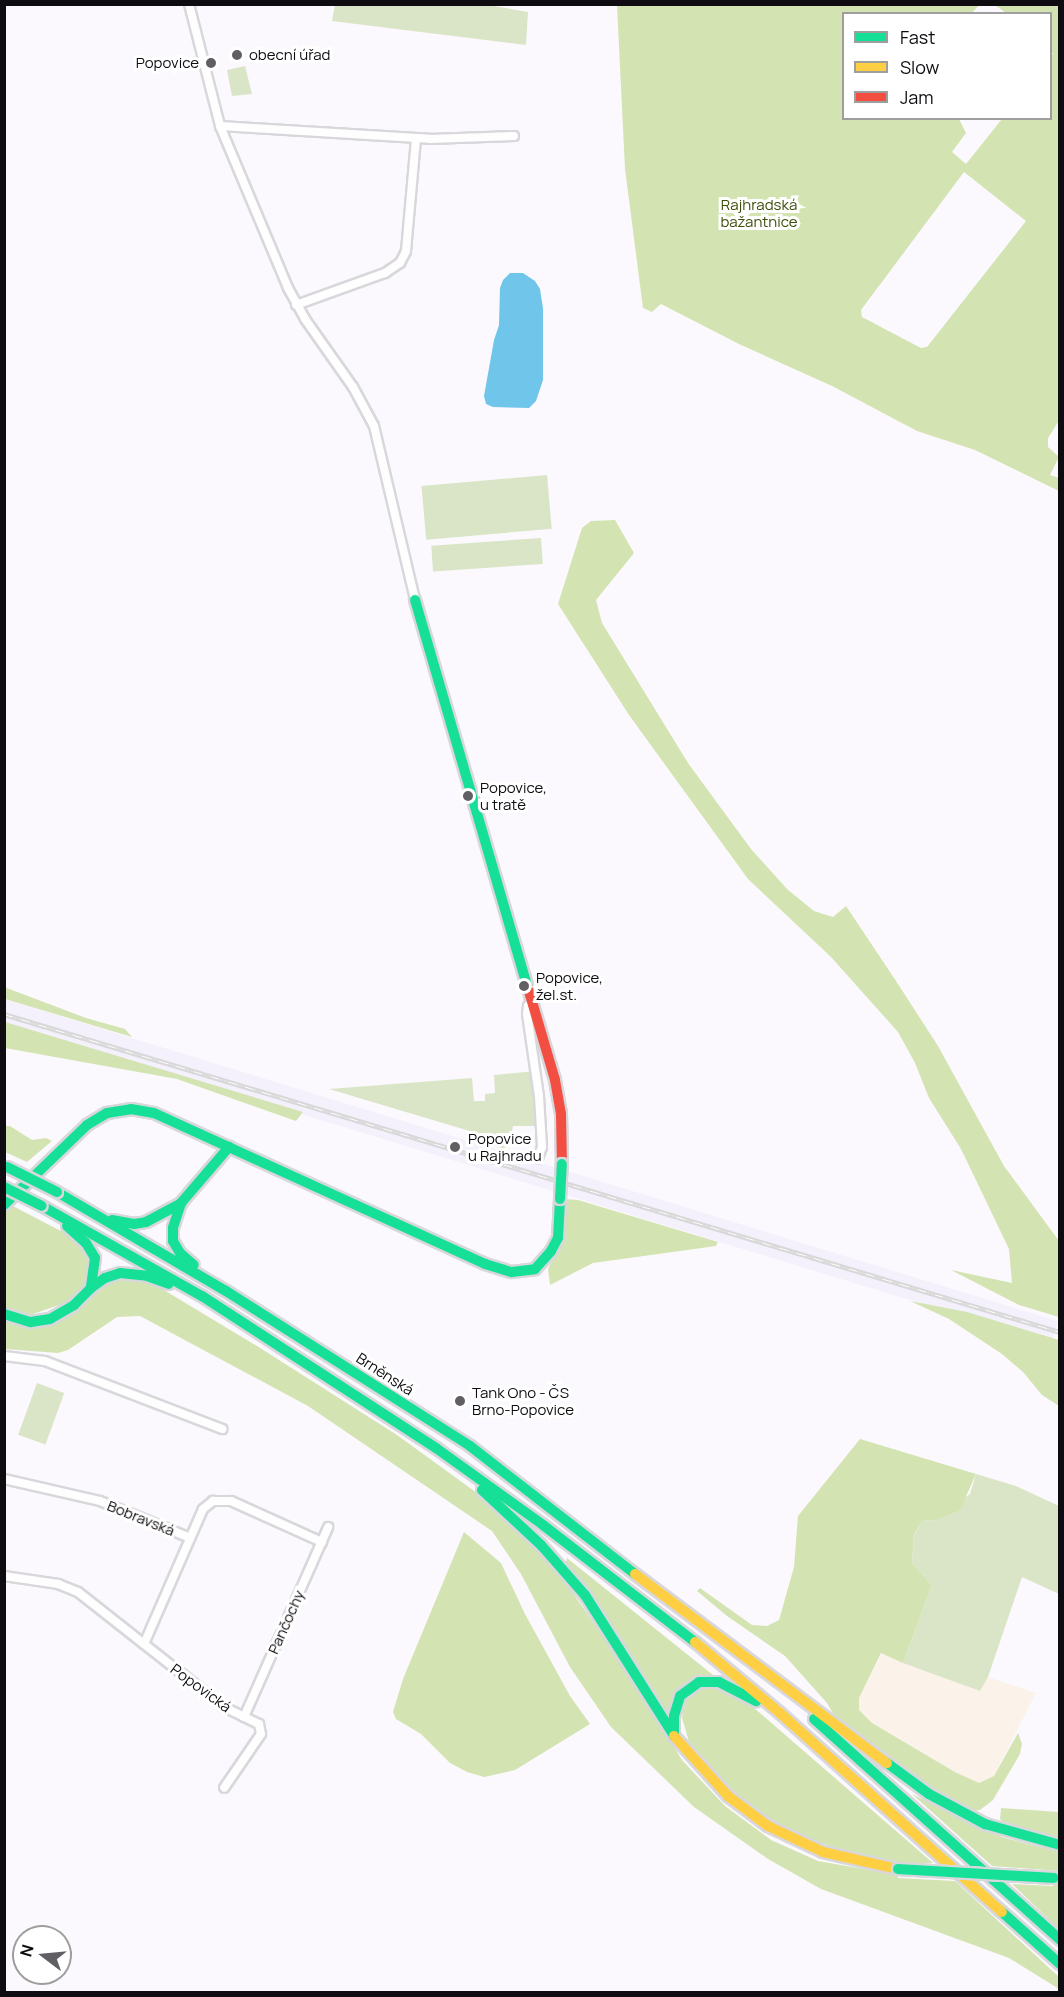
<!DOCTYPE html>
<meta charset="utf-8">
<style>
body{margin:0}
#map{position:relative;width:1064px;height:1997px;overflow:hidden;background:#fbf9fd;font-family:Manrope,sans-serif}
div>[style]{position:absolute}
[style*='--x']{left:calc(var(--x)*1px);top:calc(var(--y)*1px);width:calc(var(--w)*1px);rotate:calc(var(--a)*1deg)}
.built>*{inset:0;background:#f4f0fc;transform-origin:0 0}
.industrial>*{inset:0;background:#fbf2e9}
.green>*{inset:0;background:#d9e5c6;transform-origin:0 0}
.forest>*{inset:0;background:#d3e4b2}
.water>*{inset:0;background:#70c6ea}
.roads{filter:drop-shadow(2px 0 #d8d7db) drop-shadow(-2px 0 #d8d7db) drop-shadow(0 2px #d8d7db) drop-shadow(0 -2px #d8d7db)}
.street>*{height:8px;margin:-4px;padding:0 4px;transform-origin:4px;border-radius:4px;background:#fefeff}
.fast>*{height:10px;margin:-5px;padding:0 5px;transform-origin:5px;border-radius:5px;background:#16e098}
.slow>*{height:10px;margin:-5px;padding:0 5px;transform-origin:5px;border-radius:5px;background:#ffcf43}
.jam>*{height:10px;margin:-5px;padding:0 5px;transform-origin:5px;border-radius:5px;background:#f24e42}
.rail>*{height:5px;margin-top:-2.5px;transform-origin:0;background:repeating-linear-gradient(90deg,#fff 0 9px,#d8d8d8 0 18px);box-sizing:border-box;border-block:2px solid #d8d8d8}
.bridges{filter:drop-shadow(2px 0 #d8d7db) drop-shadow(-2px 0 #d8d7db) drop-shadow(0 2px #d8d7db) drop-shadow(0 -2px #d8d7db)}
.fast-bridge>*{height:10px;margin:-5px;padding:0 5px;transform-origin:5px;border-radius:5px;background:#16e098}
.dots>*{width:16px;height:16px;translate:-50% -50%;box-sizing:border-box;border:3px solid #fff;border-radius:50%}
span{translate:-50% -50%;white-space:nowrap;text-align:center;line-height:1.15;-webkit-text-stroke:6px #fff;paint-order:stroke}
.poi-label{font-size:15px;color:#0e0c10}
.left{translate:0 -50%;text-align:left}
.right{translate:-100% -50%;text-align:right}
.park-label{font-size:15px;color:#3b4e08}
.street-label{font-size:15px;color:#0e0c10}
.frame{position:absolute;inset:0;border:6px solid #0e0c10;pointer-events:none}
.legend{position:absolute;left:842px;top:12px;width:210px;height:108px;box-sizing:border-box;background:#fff;border:2px solid #9f9e9f;margin:0;padding:8px 10px;list-style:none;font-size:18px;color:#0e0c10}
.legend li{display:flex;align-items:center;gap:12px;height:30px}
.legend b{width:30px;border:2px solid #9f9e9f}
.north{position:absolute;left:12px;top:1925px;width:60px;height:60px;box-sizing:border-box;background:#fff;border:2px solid #9f9e9f;border-radius:50%;rotate:286deg;font-size:16px;font-weight:700;line-height:24px;text-align:center;color:#0e0c10}
.north::after{content:'';display:block;margin:auto;width:21px;height:27px;background:#615f63;clip-path:polygon(50% 0,100% 100%,50% 72%,0 100%)}
</style>
<div id="map">
<div class="built">
<div style="left:4px;top:999px;width:1102px;height:23px;rotate:17deg"></div>
</div>
<div class="industrial">
<div style="clip-path:polygon(882px 1653px,979px 1691px,988px 1677px,1036px 1693px,994px 1776px,979px 1783px,955px 1772px,872px 1723px,859px 1710px,859px 1698px)"></div>
</div>
<div class="green">
<div style="clip-path:polygon(335px 4px,483px 4px,528px 12px,526px 45px,332px 21px)"></div>
<div style="clip-path:polygon(245px 66px,252px 94px,232px 96px,227px 70px)"></div>
<div style="left:547px;top:475px;width:54px;height:126px;rotate:85deg"></div>
<div style="left:541px;top:538px;width:26px;height:110px;rotate:86deg"></div>
<div style="clip-path:polygon(535px 1071px,539px 1126px,513px 1126px,508px 1150px,492px 1145px,493px 1138px,329px 1089px,472px 1078px,474px 1101px,485px 1101px,485px 1094px,495px 1093px,494px 1075px)"></div>
<div style="left:37px;top:1383px;width:29px;height:55px;rotate:20deg"></div>
<div style="clip-path:polygon(976px 1474px,1016px 1486px,1059px 1506px,1059px 1594px,1022px 1577px,988px 1677px,980px 1691px,903px 1663px,932px 1585px,912px 1563px,914px 1536px,922px 1521px,935px 1520px,970px 1494px)"></div>
</div>
<div class="forest">
<div style="clip-path:polygon(evenodd,617px 5px,979px 5px,972px 13px,844px 14px,844px 118px,959px 119px,966px 133px,952px 152px,966px 164px,1002px 119px,1050px 118px,1050px 57px,1053px 54px,1051px 51px,1050px 14px,1006px 13px,995px 5px,1059px 5px,1060px 419px,1048px 438px,1048px 447px,1059px 457px,1050px 475px,1059px 478px,1059px 491px,975px 450px,917px 431px,832px 386px,739px 344px,661px 304px,652px 312px,643px 308px,625px 169px,617px 5px,964px 172px,1026px 221px,927px 347px,921px 348px,862px 317px,861px 310px,964px 172px)"></div>
<div style="clip-path:polygon(615px 520px,634px 553px,596px 600px,602px 623px,688px 763px,751px 849px,788px 890px,814px 911px,833px 917px,846px 906px,896px 981px,938px 1046px,1004px 1166px,1059px 1241px,1059px 1317px,1019px 1305px,951px 1270px,1012px 1283px,1009px 1249px,961px 1149px,929px 1098px,915px 1063px,898px 1032px,831px 957px,748px 879px,629px 715px,558px 604px,582px 528px,591px 521px)"></div>
<div style="clip-path:polygon(4px 987px,86px 1018px,125px 1029px,132px 1037px,5px 999px)"></div>
<div style="clip-path:polygon(5px 1022px,197px 1080px,303px 1112px,296px 1121px,177px 1079px,5px 1048px)"></div>
<div style="clip-path:polygon(4px 1126px,10px 1126px,32px 1140px,46px 1138px,52px 1141px,27px 1162px,5px 1152px)"></div>
<div style="clip-path:polygon(564px 1199px,578px 1200px,718px 1242px,716px 1246px,593px 1263px,550px 1285px,548px 1269px,560px 1243px)"></div>
<div style="clip-path:polygon(11px 1205px,78px 1240px,90px 1256px,85px 1286px,65px 1303px,33px 1314px,19px 1314px,5px 1307px,5px 1212px)"></div>
<div style="clip-path:polygon(136px 1279px,159px 1287px,257px 1346px,397px 1435px,488px 1501px,558px 1571px,634px 1682px,682px 1760px,725px 1806px,771px 1840px,818px 1861px,898px 1875px,898px 1878px,955px 1881px,1059px 1977px,1059px 1989px,1009px 1958px,821px 1889px,768px 1859px,694px 1807px,611px 1727px,570px 1667px,521px 1574px,492px 1531px,308px 1406px,140px 1316px,117px 1317px,68px 1350px,58px 1353px,5px 1349px,5px 1321px,30px 1326px,52px 1323px,77px 1309px,99px 1288px,114px 1280px)"></div>
<div style="clip-path:polygon(910px 1301px,967px 1312px,1059px 1340px,1059px 1406px,1042px 1395px,1023px 1372px,1002px 1354px,949px 1319px)"></div>
<div style="clip-path:polygon(860px 1439px,976px 1474px,960px 1510px,935px 1520px,922px 1521px,914px 1535px,912px 1563px,932px 1585px,903px 1663px,881px 1653px,859px 1698px,859px 1710px,872px 1723px,955px 1772px,979px 1783px,994px 1776px,1018px 1733px,1022px 1744px,1020px 1754px,993px 1800px,980px 1810px,973px 1811px,938px 1795px,835px 1717px,827px 1703px,785px 1656px,727px 1616px,697px 1591px,700px 1588px,752px 1625px,767px 1626px,779px 1620px,794px 1567px,798px 1516px)"></div>
<div style="clip-path:polygon(464px 1532px,501px 1563px,525px 1614px,570px 1696px,590px 1724px,515px 1770px,484px 1777px,467px 1772px,450px 1763px,421px 1734px,396px 1719px,393px 1712px,403px 1679px)"></div>
<div style="clip-path:polygon(567px 1558px,713px 1675px,694px 1677px,680px 1687px,672px 1700px,669px 1721px,565px 1566px)"></div>
<div style="clip-path:polygon(718px 1688px,738px 1694px,933px 1863px,898px 1863px,850px 1853px,787px 1831px,753px 1809px,713px 1772px,689px 1742px,682px 1718px,685px 1699px,696px 1689px)"></div>
<div style="clip-path:polygon(912px 1794px,1002px 1837px,1059px 1852px,1059px 1871px,992px 1866px)"></div>
<div style="clip-path:polygon(1001px 1808px,1059px 1812px,1059px 1841px,1009px 1828px,1000px 1819px)"></div>
<div style="clip-path:polygon(1012px 1884px,1053px 1886px,1054px 1884px,1059px 1884px,1059px 1929px)"></div>
</div>
<div class="water">
<div style="clip-path:polygon(510px 273px,523px 273px,535px 281px,540px 289px,543px 308px,543px 380px,536px 401px,529px 408px,493px 407px,486px 404px,484px 396px,494px 340px,499px 325px,500px 288px,503px 280px)"></div>
</div>
<div class="roads">
<div class="street">
<div style="--x:189;--y:4;--w:126;--a:75.7"></div>
<div style="--x:220;--y:126;--w:176;--a:67.2"></div>
<div style="--x:288;--y:288;--w:35;--a:61"></div>
<div style="--x:305;--y:319;--w:83;--a:54.8"></div>
<div style="--x:353;--y:387;--w:44;--a:61.7"></div>
<div style="--x:374;--y:426;--w:179;--a:76.7"></div>
<div style="--x:220;--y:126;--w:210;--a:3.5"></div>
<div style="--x:430;--y:139;--w:84;--a:-2"></div>
<div style="--x:296;--y:305;--w:95;--a:-19.8"></div>
<div style="--x:385;--y:273;--w:18;--a:-34"></div>
<div style="--x:400;--y:263;--w:13;--a:-63"></div>
<div style="--x:406;--y:251;--w:113;--a:-84.9"></div>
<div style="--x:534;--y:1004;--w:6;--a:162"></div>
<div style="--x:528;--y:1006;--w:8;--a:97"></div>
<div style="--x:527;--y:1014;--w:83;--a:81.7"></div>
<div style="--x:539;--y:1096;--w:51;--a:86.6"></div>
<div style="--x:542;--y:1147;--w:12;--a:110"></div>
<div style="--x:4;--y:1356;--w:41;--a:7"></div>
<div style="--x:45;--y:1361;--w:190;--a:21"></div>
<div style="--x:4;--y:1479;--w:98;--a:12.9"></div>
<div style="--x:100;--y:1501;--w:97;--a:22.3"></div>
<div style="--x:4;--y:1576;--w:55;--a:8.4"></div>
<div style="--x:58;--y:1584;--w:22;--a:22"></div>
<div style="--x:78;--y:1592;--w:186;--a:38.2"></div>
<div style="--x:224;--y:1707;--w:39;--a:26"></div>
<div style="--x:259;--y:1724;--w:10;--a:79"></div>
<div style="--x:261;--y:1734;--w:65;--a:124.4"></div>
<div style="--x:144;--y:1644;--w:147;--a:-66.4"></div>
<div style="--x:203;--y:1509;--w:13;--a:-39"></div>
<div style="--x:213;--y:1501;--w:18;--a:0"></div>
<div style="--x:231;--y:1501;--w:100;--a:24.3"></div>
<div style="--x:244;--y:1717;--w:208;--a:-66.1"></div>
</div>
<div class="fast">
<div style="--x:415;--y:600;--w:404;--a:73.8"></div>
<div style="--x:57;--y:1192;--w:196;--a:30.4"></div>
<div style="--x:226;--y:1291;--w:289;--a:32.4"></div>
<div style="--x:470;--y:1446;--w:209;--a:37.8"></div>
<div style="--x:181;--y:1203;--w:74;--a:-49.4"></div>
<div style="--x:181;--y:1203;--w:26;--a:108"></div>
<div style="--x:173;--y:1228;--w:13;--a:90"></div>
<div style="--x:173;--y:1241;--w:14;--a:60"></div>
<div style="--x:180;--y:1253;--w:18;--a:41"></div>
<div style="--x:4;--y:1205;--w:115;--a:-43.9"></div>
<div style="--x:87;--y:1125;--w:23;--a:-31"></div>
<div style="--x:107;--y:1113;--w:24;--a:-9"></div>
<div style="--x:131;--y:1109;--w:23;--a:10"></div>
<div style="--x:154;--y:1113;--w:364;--a:24.5"></div>
<div style="--x:485;--y:1264;--w:28;--a:17"></div>
<div style="--x:512;--y:1272;--w:23;--a:-7"></div>
<div style="--x:535;--y:1269;--w:24;--a:-48"></div>
<div style="--x:551;--y:1251;--w:15;--a:-62"></div>
<div style="--x:558;--y:1238;--w:39;--a:-87"></div>
<div style="--x:42;--y:1206;--w:184;--a:29.4"></div>
<div style="--x:202;--y:1296;--w:279;--a:33"></div>
<div style="--x:436;--y:1448;--w:132;--a:35.7"></div>
<div style="--x:543;--y:1525;--w:192;--a:37.6"></div>
<div style="--x:112;--y:1220;--w:22;--a:10"></div>
<div style="--x:134;--y:1224;--w:12;--a:-9"></div>
<div style="--x:146;--y:1222;--w:40;--a:-28"></div>
<div style="--x:67;--y:1226;--w:25;--a:42"></div>
<div style="--x:86;--y:1243;--w:17;--a:59"></div>
<div style="--x:95;--y:1258;--w:30;--a:98"></div>
<div style="--x:91;--y:1288;--w:17;--a:-36"></div>
<div style="--x:105;--y:1278;--w:16;--a:-18"></div>
<div style="--x:120;--y:1273;--w:27;--a:6"></div>
<div style="--x:147;--y:1276;--w:23;--a:20"></div>
<div style="--x:4;--y:1314;--w:28;--a:17"></div>
<div style="--x:31;--y:1322;--w:19;--a:-9"></div>
<div style="--x:50;--y:1319;--w:28;--a:-30"></div>
<div style="--x:74;--y:1305;--w:24;--a:-45"></div>
<div style="--x:482;--y:1490;--w:81;--a:43"></div>
<div style="--x:541;--y:1545;--w:67;--a:48.7"></div>
<div style="--x:585;--y:1595;--w:167;--a:57.7"></div>
<div style="--x:814;--y:1719;--w:331;--a:41.9"></div>
<div style="--x:674;--y:1736;--w:20;--a:-90"></div>
<div style="--x:674;--y:1716;--w:21;--a:-73"></div>
<div style="--x:680;--y:1696;--w:24;--a:-36"></div>
<div style="--x:699;--y:1682;--w:20;--a:0"></div>
<div style="--x:719;--y:1682;--w:42;--a:27.2"></div>
<div style="--x:887;--y:1763;--w:52;--a:36.4"></div>
<div style="--x:929;--y:1794;--w:64;--a:28.2"></div>
<div style="--x:985;--y:1824;--w:78;--a:15.6"></div>
<div style="--x:1002;--y:1912;--w:78;--a:41.9"></div>
</div>
<div class="slow">
<div style="--x:635;--y:1574;--w:315;--a:36.9"></div>
<div style="--x:695;--y:1642;--w:111;--a:39.9"></div>
<div style="--x:780;--y:1713;--w:298;--a:41.9"></div>
<div style="--x:674;--y:1736;--w:81;--a:48"></div>
<div style="--x:728;--y:1796;--w:50;--a:36.9"></div>
<div style="--x:768;--y:1826;--w:61;--a:25.3"></div>
<div style="--x:823;--y:1852;--w:77;--a:12.8"></div>
</div>
<div class="jam">
<div style="--x:528;--y:988;--w:96;--a:73.6"></div>
<div style="--x:555;--y:1080;--w:35;--a:80"></div>
<div style="--x:561;--y:1114;--w:50;--a:88.9"></div>
</div>
</div>
<div class="rail">
<div style="--x:4;--y:1014;--w:1103;--a:16.76"></div>
</div>
<div class="bridges">
<div class="fast-bridge">
<div style="--x:7;--y:1167;--w:56;--a:26.6"></div>
<div style="--x:4;--y:1187;--w:42;--a:26.6"></div>
<div style="--x:560;--y:1199;--w:35;--a:-87"></div>
<div style="--x:898;--y:1869;--w:156;--a:3.3"></div>
</div>
</div>
<div class="dots">
<div style="left:237px;top:55px;background:#615f63"></div>
<div style="left:211px;top:63px;background:#615f63"></div>
<div style="left:468px;top:796px;background:#615f63"></div>
<div style="left:524px;top:986px;background:#615f63"></div>
<div style="left:455px;top:1147px;background:#615f63"></div>
<div style="left:460px;top:1401px;background:#615f63"></div>
</div>
<div class="poi-label">
<span class="left" style="left:249px;top:55px">obecní úřad</span>
<span class="right" style="left:199px;top:63px">Popovice</span>
<span class="left" style="left:480px;top:796px">Popovice,<br>u tratě</span>
<span class="left" style="left:536px;top:986px">Popovice,<br>žel.st.</span>
<span class="left" style="left:468px;top:1147px">Popovice<br>u Rajhradu</span>
<span class="left" style="left:472px;top:1401px">Tank Ono - ČS<br>Brno-Popovice</span>
</div>
<div class="park-label">
<span style="left:759px;top:213px">Rajhradská<br>bažantnice</span>
</div>
<div class="street-label">
<span style="left:385px;top:1374px;rotate:33deg">Brněnská</span>
<span style="left:141px;top:1518px;rotate:22deg">Bobravská</span>
<span style="left:286px;top:1622px;rotate:-66deg">Pančochy</span>
<span style="left:201px;top:1688px;rotate:36deg">Popovická</span>
</div>
<div class="frame"></div>
<ul class="legend">
<li><b style="height:8px;background:#16e098"></b>Fast</li>
<li><b style="height:8px;background:#ffcf43"></b>Slow</li>
<li><b style="height:8px;background:#f24e42"></b>Jam</li>
</ul>
<div class="north">N</div>
</div>
